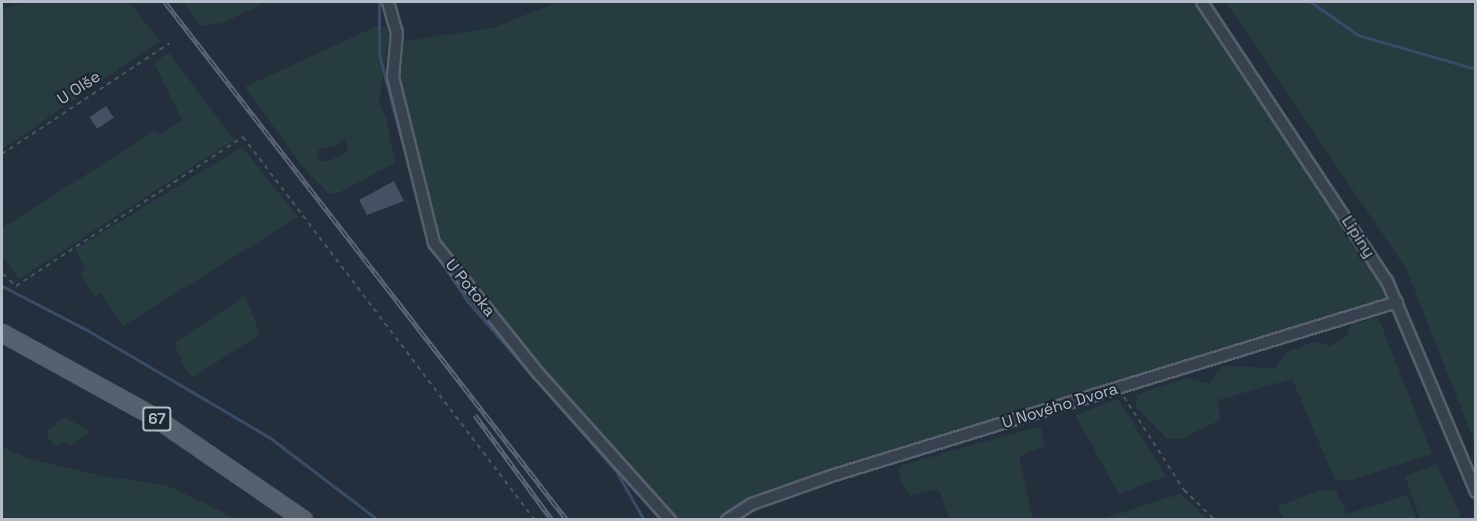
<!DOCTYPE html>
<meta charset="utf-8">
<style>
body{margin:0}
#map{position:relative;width:1477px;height:521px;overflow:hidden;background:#242f3e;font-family:"Space Grotesk",sans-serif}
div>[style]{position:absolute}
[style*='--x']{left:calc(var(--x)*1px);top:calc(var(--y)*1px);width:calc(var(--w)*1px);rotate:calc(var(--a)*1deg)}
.green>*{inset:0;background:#263c3f}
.stream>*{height:3px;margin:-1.5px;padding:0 1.5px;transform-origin:1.5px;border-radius:1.5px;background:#394c67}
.building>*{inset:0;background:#455162;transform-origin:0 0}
.path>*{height:2px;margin-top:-1px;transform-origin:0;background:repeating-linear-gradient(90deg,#44595c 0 4.5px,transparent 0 9px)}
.roads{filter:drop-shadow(2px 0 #565f6c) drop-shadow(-2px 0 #565f6c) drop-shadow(0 2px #565f6c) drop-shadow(0 -2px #565f6c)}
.minor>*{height:10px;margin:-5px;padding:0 5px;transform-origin:5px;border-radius:5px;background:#38414e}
.major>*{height:14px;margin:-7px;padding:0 7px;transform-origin:7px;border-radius:7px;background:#56606e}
.rail>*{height:5px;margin-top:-2.5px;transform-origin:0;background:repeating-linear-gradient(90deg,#1d2633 0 9px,#5a6575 0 18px);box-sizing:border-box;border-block:2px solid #5a6575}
span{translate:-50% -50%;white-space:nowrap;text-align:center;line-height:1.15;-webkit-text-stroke:4.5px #1d2633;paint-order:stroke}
.shield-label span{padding:2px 4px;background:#1d2633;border:2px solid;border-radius:4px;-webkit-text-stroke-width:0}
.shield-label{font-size:15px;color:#b4bcc9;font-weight:700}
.street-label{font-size:16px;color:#b4bcc9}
.frame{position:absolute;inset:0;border:3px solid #b4bcc9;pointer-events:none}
</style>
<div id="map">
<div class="green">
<div style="clip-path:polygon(26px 2px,129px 2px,160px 41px,2px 149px,2px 9px)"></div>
<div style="clip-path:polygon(184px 2px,266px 2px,223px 23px,199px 26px)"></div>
<div style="clip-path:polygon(558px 2px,1202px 2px,1397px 302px,831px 476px,727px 519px,670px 519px,434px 243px,393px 77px,396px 43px,495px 27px)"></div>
<div style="clip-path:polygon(1226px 2px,1475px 2px,1475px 444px,1407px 270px)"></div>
<div style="clip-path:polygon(evenodd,377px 26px,386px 27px,389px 37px,379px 103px,386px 117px,395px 163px,336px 194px,328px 193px,306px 171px,245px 87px,377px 26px,345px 137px,348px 151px,329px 161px,316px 161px,319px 149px,338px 145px,345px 137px)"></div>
<div style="clip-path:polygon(169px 53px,234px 140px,19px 279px,2px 256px,2px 228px,155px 131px,158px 135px,182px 120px,154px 62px)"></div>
<div style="clip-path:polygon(242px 147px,298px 217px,123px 326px,100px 293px,95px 296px,80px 274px,86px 270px,75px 249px)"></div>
<div style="clip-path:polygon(245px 296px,260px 334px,194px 377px,186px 371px,174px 343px)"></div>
<div style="clip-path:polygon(1378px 317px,1432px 454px,1349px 481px,1335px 480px,1292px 379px,1218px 400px,1220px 420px,1183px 438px,1168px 439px,1136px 407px,1137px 396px,1144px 392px,1187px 378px,1210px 384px,1218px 370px,1225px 366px,1275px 368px,1285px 353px,1313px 342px,1331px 346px,1347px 336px,1348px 328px,1353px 324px)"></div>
<div style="clip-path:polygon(1118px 399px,1166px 476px,1119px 494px,1075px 415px)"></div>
<div style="clip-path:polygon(65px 417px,90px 432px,71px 446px,65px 443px,55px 446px,48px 437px,48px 430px)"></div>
<div style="clip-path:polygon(1033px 428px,1041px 428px,1045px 446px,1020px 456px,1020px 462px,1033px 519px,949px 519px,940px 492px,936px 489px,911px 496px,901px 482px,898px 469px,902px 465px)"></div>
<div style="clip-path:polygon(2px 447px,30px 459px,102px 476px,166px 485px,237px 519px,2px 519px)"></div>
<div style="clip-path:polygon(1437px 464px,1462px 519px,1420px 519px,1405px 476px)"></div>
<div style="clip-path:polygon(1322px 490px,1336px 491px,1347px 514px,1407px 495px,1417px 519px,1283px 519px,1278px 506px)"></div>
<div style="clip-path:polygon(1180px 494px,1208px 519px,1101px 519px)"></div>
</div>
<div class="stream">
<div style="--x:379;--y:2;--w:52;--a:90"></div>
<div style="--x:379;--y:54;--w:185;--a:75.3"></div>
<div style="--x:1311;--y:2;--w:57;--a:35.1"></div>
<div style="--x:1358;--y:35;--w:123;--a:16.1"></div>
<div style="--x:435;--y:253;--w:59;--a:56"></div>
<div style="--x:468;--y:302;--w:225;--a:48.8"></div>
<div style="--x:616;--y:471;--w:56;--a:60.3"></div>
<div style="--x:2;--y:286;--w:96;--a:27.4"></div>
<div style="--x:87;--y:330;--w:211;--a:30.5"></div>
<div style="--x:269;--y:437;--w:137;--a:37.3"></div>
</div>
<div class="building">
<div style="left:106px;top:106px;width:14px;height:20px;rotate:56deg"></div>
<div style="clip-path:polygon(394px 181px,404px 201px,367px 215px,359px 200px)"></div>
</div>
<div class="path">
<div style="--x:2;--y:154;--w:201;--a:-33.5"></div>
<div style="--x:3;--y:274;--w:18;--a:43"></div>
<div style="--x:16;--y:286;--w:272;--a:-33.3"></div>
<div style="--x:243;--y:137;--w:482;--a:52.7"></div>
<div style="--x:1124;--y:397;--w:111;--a:57.2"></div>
<div style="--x:1184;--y:490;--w:43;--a:44.1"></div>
</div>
<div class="roads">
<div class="minor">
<div style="--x:388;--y:2;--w:32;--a:74"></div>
<div style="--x:397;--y:33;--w:44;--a:95.2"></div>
<div style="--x:393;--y:77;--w:171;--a:76.1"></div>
<div style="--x:434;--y:243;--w:168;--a:51.3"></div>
<div style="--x:539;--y:374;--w:196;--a:48.1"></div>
<div style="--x:1202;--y:2;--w:335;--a:56.5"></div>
<div style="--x:1387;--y:281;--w:229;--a:67.1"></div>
<div style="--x:727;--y:520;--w:30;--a:-33"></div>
<div style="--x:752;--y:504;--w:84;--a:-19.5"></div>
<div style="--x:831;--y:476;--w:592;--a:-17.09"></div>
</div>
<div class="major">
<div style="--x:2;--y:333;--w:174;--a:28.9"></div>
<div style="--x:154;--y:417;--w:182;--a:34.5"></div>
</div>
</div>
<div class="rail">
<div style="--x:165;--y:2;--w:656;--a:52.19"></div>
<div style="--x:475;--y:415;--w:130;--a:53.7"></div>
</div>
<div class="shield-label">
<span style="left:157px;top:419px">67</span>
</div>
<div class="street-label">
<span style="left:79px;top:88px;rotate:-33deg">U Olše</span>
<span style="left:1358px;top:237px;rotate:57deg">Lipiny</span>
<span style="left:470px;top:288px;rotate:51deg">U Potoka</span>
<span style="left:1060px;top:406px;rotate:-17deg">U Nového Dvora</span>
</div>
<div class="frame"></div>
</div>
